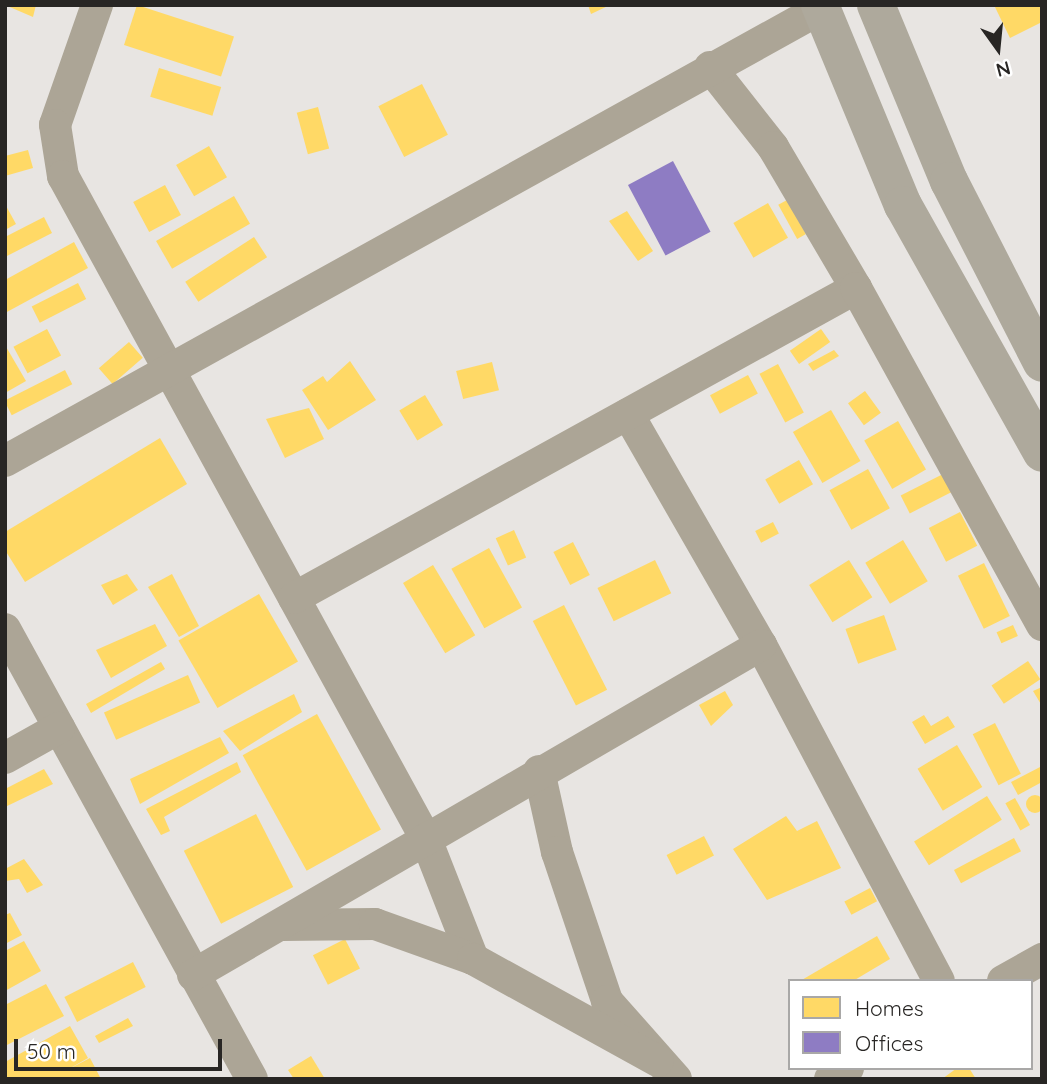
<!DOCTYPE html>
<style>
body{margin:0}
#map{position:relative;width:1047px;height:1084px;overflow:hidden;background:#e8e5e2;font-family:Quicksand,sans-serif}
div>[style]{position:absolute}
[style*='--x']{left:calc(var(--x)*1px);top:calc(var(--y)*1px);width:calc(var(--w)*1px);rotate:calc(var(--a)*1deg)}
.homes>*{inset:0;background:#ffd966;transform-origin:0 0}
.round{border-radius:50%}
.offices>*{inset:0;background:#8e7cc3;transform-origin:0 0}
.minor>*{height:32px;margin:-16px;padding:0 16px;transform-origin:16px;border-radius:16px;background:#aca596}
.primary>*{height:38px;margin:-19px;padding:0 19px;transform-origin:19px;border-radius:19px;background:#aea99c}
span{translate:-50% -50%;white-space:nowrap;text-align:center;line-height:1.15;-webkit-text-stroke:7px #fff;paint-order:stroke}
.frame{position:absolute;inset:0;border:7px solid #282624;pointer-events:none}
.legend{position:absolute;left:788px;top:979px;width:245px;height:91px;box-sizing:border-box;background:#fff;border:2px solid #a9a8a7;margin:0;padding:9px 12px;list-style:none;font-size:21px;color:#282624}
.legend li{display:flex;align-items:center;gap:14px;height:35px}
.legend b{width:35px;border:2px solid #a9a8a7}
.north{position:absolute;left:963px;top:14px;width:70px;height:70px;-webkit-text-stroke:5px #fff;paint-order:stroke;rotate:165deg;font-size:19px;font-weight:700;line-height:28px;text-align:center;color:#282624}
.north::after{content:'';display:block;margin:auto;width:24px;height:32px;background:#282624;clip-path:polygon(50% 0,100% 100%,50% 72%,0 100%)}
.scale{position:absolute;left:14px;top:1039px;width:208px;height:32px;box-sizing:border-box;border:4px solid #282624;border-top:0;padding-left:9px;font-size:21px;line-height:24px;white-space:nowrap;color:#282624;-webkit-text-stroke:5px #fff;paint-order:stroke}
</style>
<div id="map">
<div class="homes">
<div style="clip-path:polygon(5px 5px,36px 5px,33px 17px)"></div>
<div style="left:137px;top:5px;width:102px;height:42px;rotate:18deg"></div>
<div style="clip-path:polygon(588px 5px,610px 5px,591px 14px)"></div>
<div style="clip-path:polygon(994px 5px,1042px 5px,1042px 22px,1010px 38px)"></div>
<div style="left:159px;top:68px;width:65px;height:30px;rotate:17deg"></div>
<div style="left:422px;top:84px;width:57px;height:49px;rotate:63deg"></div>
<div style="left:318px;top:107px;width:43px;height:22px;rotate:75deg"></div>
<div style="left:209px;top:146px;width:36px;height:38px;rotate:60deg"></div>
<div style="clip-path:polygon(28px 150px,33px 168px,5px 176px,5px 156px)"></div>
<div style="left:165px;top:185px;width:34px;height:36px;rotate:62deg"></div>
<div style="left:234px;top:196px;width:32px;height:90px;rotate:60deg"></div>
<div style="left:787px;top:200px;width:39px;height:10px;rotate:61deg"></div>
<div style="left:768px;top:203px;width:40px;height:40px;rotate:60deg"></div>
<div style="clip-path:polygon(5px 204px,16px 224px,5px 230px)"></div>
<div style="clip-path:polygon(627px 211px,653px 251px,638px 261px,609px 221px)"></div>
<div style="clip-path:polygon(44px 217px,52px 233px,5px 257px,5px 237px)"></div>
<div style="left:254px;top:237px;width:24px;height:82px;rotate:57deg"></div>
<div style="clip-path:polygon(74px 242px,88px 268px,5px 313px,5px 280px)"></div>
<div style="left:78px;top:283px;width:18px;height:52px;rotate:63deg"></div>
<div style="left:47px;top:329px;width:30px;height:38px;rotate:62deg"></div>
<div style="left:821px;top:329px;width:16px;height:38px;rotate:55deg"></div>
<div style="left:129px;top:342px;width:21px;height:40px;rotate:49deg"></div>
<div style="clip-path:polygon(5px 345px,26px 381px,5px 393px)"></div>
<div style="clip-path:polygon(834px 350px,839px 356px,813px 371px,808px 364px)"></div>
<div style="clip-path:polygon(350px 361px,376px 400px,328px 430px,302px 390px,323px 376px,327px 382px)"></div>
<div style="left:492px;top:362px;width:29px;height:37px;rotate:76deg"></div>
<div style="left:778px;top:364px;width:55px;height:21px;rotate:62deg"></div>
<div style="left:65px;top:370px;width:16px;height:68px;rotate:63deg"></div>
<div style="left:748px;top:375px;width:21px;height:43px;rotate:62deg"></div>
<div style="left:865px;top:391px;width:27px;height:21px;rotate:54deg"></div>
<div style="left:425px;top:395px;width:35px;height:30px;rotate:59deg"></div>
<div style="clip-path:polygon(309px 408px,324px 439px,285px 458px,266px 419px)"></div>
<div style="left:831px;top:410px;width:59px;height:44px;rotate:60deg"></div>
<div style="left:898px;top:421px;width:56px;height:39px;rotate:60deg"></div>
<div style="clip-path:polygon(160px 438px,187px 484px,25px 582px,5px 550px,5px 532px)"></div>
<div style="left:799px;top:460px;width:28px;height:39px;rotate:60deg"></div>
<div style="left:868px;top:469px;width:45px;height:44px;rotate:61deg"></div>
<div style="left:947px;top:472px;width:20px;height:52px;rotate:63deg"></div>
<div style="left:960px;top:512px;width:38px;height:35px;rotate:63deg"></div>
<div style="left:773px;top:522px;width:13px;height:20px;rotate:63deg"></div>
<div style="left:514px;top:530px;width:30px;height:20px;rotate:66deg"></div>
<div style="left:903px;top:540px;width:48px;height:44px;rotate:59deg"></div>
<div style="left:573px;top:542px;width:37px;height:22px;rotate:63deg"></div>
<div style="left:489px;top:548px;width:68px;height:43px;rotate:61deg"></div>
<div style="left:655px;top:560px;width:37px;height:64px;rotate:64deg"></div>
<div style="left:849px;top:560px;width:44px;height:47px;rotate:58deg"></div>
<div style="left:984px;top:563px;width:59px;height:29px;rotate:64deg"></div>
<div style="left:433px;top:565px;width:82px;height:35px;rotate:59deg"></div>
<div style="clip-path:polygon(127px 574px,138px 590px,113px 605px,101px 585px)"></div>
<div style="clip-path:polygon(172px 574px,199px 626px,179px 637px,148px 587px)"></div>
<div style="left:259px;top:594px;width:78px;height:93px;rotate:60deg"></div>
<div style="left:564px;top:605px;width:95px;height:35px;rotate:63deg"></div>
<div style="left:884px;top:615px;width:37px;height:41px;rotate:70deg"></div>
<div style="clip-path:polygon(155px 624px,167px 646px,111px 678px,96px 650px)"></div>
<div style="left:1013px;top:625px;width:12px;height:18px;rotate:66deg"></div>
<div style="left:1028px;top:661px;width:22px;height:44px;rotate:56deg"></div>
<div style="clip-path:polygon(161px 662px,165px 669px,91px 713px,86px 704px)"></div>
<div style="left:188px;top:675px;width:30px;height:92px;rotate:66deg"></div>
<div style="clip-path:polygon(1042px 687px,1042px 706px,1033px 691px)"></div>
<div style="clip-path:polygon(725px 691px,733px 705px,711px 726px,699px 705px)"></div>
<div style="clip-path:polygon(294px 694px,302px 712px,240px 751px,223px 731px)"></div>
<div style="left:317px;top:714px;width:132px;height:85px;rotate:61deg"></div>
<div style="clip-path:polygon(924px 715px,931px 726px,948px 716px,955px 727px,925px 744px,912px 722px)"></div>
<div style="left:995px;top:723px;width:57px;height:25px;rotate:63deg"></div>
<div style="clip-path:polygon(220px 737px,229px 753px,140px 804px,130px 779px)"></div>
<div style="left:957px;top:745px;width:49px;height:46px;rotate:59deg"></div>
<div style="clip-path:polygon(237px 762px,241px 772px,164px 817px,170px 831px,161px 835px,146px 809px)"></div>
<div style="clip-path:polygon(1042px 766px,1042px 782px,1018px 795px,1011px 782px)"></div>
<div style="clip-path:polygon(44px 769px,53px 784px,5px 807px,5px 789px)"></div>
<div class="round" style="left:1026px;top:795px;width:18px;height:18px"></div>
<div style="left:987px;top:796px;width:28px;height:86px;rotate:58deg"></div>
<div style="left:1015px;top:798px;width:31px;height:11px;rotate:61deg"></div>
<div style="left:256px;top:814px;width:82px;height:81px;rotate:63deg"></div>
<div style="clip-path:polygon(786px 816px,797px 831px,817px 821px,841px 868px,767px 900px,733px 849px)"></div>
<div style="left:704px;top:836px;width:22px;height:42px;rotate:63deg"></div>
<div style="left:1014px;top:838px;width:15px;height:68px;rotate:62deg"></div>
<div style="clip-path:polygon(24px 859px,43px 885px,27px 893px,19px 879px,5px 881px,5px 869px)"></div>
<div style="left:870px;top:888px;width:15px;height:29px;rotate:62deg"></div>
<div style="clip-path:polygon(10px 913px,22px 935px,5px 944px,5px 915px)"></div>
<div style="clip-path:polygon(877px 936px,890px 959px,853px 981px,800px 981px)"></div>
<div style="left:345px;top:939px;width:33px;height:36px;rotate:63deg"></div>
<div style="clip-path:polygon(24px 941px,41px 971px,5px 991px,5px 951px)"></div>
<div style="left:133px;top:962px;width:28px;height:77px;rotate:63deg"></div>
<div style="clip-path:polygon(46px 984px,64px 1016px,5px 1046px,5px 1005px)"></div>
<div style="clip-path:polygon(128px 1018px,133px 1026px,99px 1043px,95px 1036px)"></div>
<div style="clip-path:polygon(70px 1026px,88px 1058px,67px 1070px,90px 1058px,101px 1079px,5px 1079px,5px 1062px)"></div>
<div style="clip-path:polygon(311px 1056px,325px 1079px,294px 1079px,288px 1070px)"></div>
<div style="clip-path:polygon(957px 1068px,969px 1068px,976px 1079px,942px 1079px)"></div>
</div>
<div class="offices">
<div style="left:673px;top:161px;width:80px;height:51px;rotate:62deg"></div>
</div>
<div class="minor">
<div style="--x:97;--y:5;--w:127;--a:109.3"></div>
<div style="--x:55;--y:125;--w:52;--a:81.1"></div>
<div style="--x:63;--y:176;--w:756;--a:61.3"></div>
<div style="--x:426;--y:839;--w:129;--a:68.6"></div>
<div style="--x:710;--y:67;--w:102;--a:51.8"></div>
<div style="--x:773;--y:147;--w:164;--a:59.5"></div>
<div style="--x:628;--y:414;--w:267;--a:60.1"></div>
<div style="--x:761;--y:645;--w:380;--a:62.1"></div>
<div style="--x:5;--y:461;--w:934;--a:-29.01"></div>
<div style="--x:294;--y:598;--w:642;--a:-28.88"></div>
<div style="--x:856;--y:288;--w:385;--a:61.1"></div>
<div style="--x:5;--y:629;--w:513;--a:61.24"></div>
<div style="--x:5;--y:758;--w:62;--a:-29.1"></div>
<div style="--x:539;--y:771;--w:83;--a:77.5"></div>
<div style="--x:557;--y:852;--w:157;--a:71.4"></div>
<div style="--x:607;--y:1001;--w:104;--a:48.5"></div>
<div style="--x:282;--y:925;--w:93;--a:-0.6"></div>
<div style="--x:375;--y:924;--w:104;--a:19.7"></div>
<div style="--x:473;--y:959;--w:211;--a:28.9"></div>
<div style="--x:193;--y:975;--w:657;--a:-30.16"></div>
<div style="--x:1003;--y:981;--w:45;--a:-29.4"></div>
<div style="--x:830;--y:1079;--w:21;--a:-31"></div>
</div>
<div class="primary">
<div style="--x:820;--y:5;--w:217;--a:67.5"></div>
<div style="--x:903;--y:205;--w:284;--a:60.7"></div>
<div style="--x:876;--y:5;--w:191;--a:67.5"></div>
<div style="--x:949;--y:181;--w:204;--a:62.9"></div>
</div>
<div class="frame"></div>
<ul class="legend">
<li><b style="height:19px;background:#ffd966"></b>Homes</li>
<li><b style="height:19px;background:#8e7cc3"></b>Offices</li>
</ul>
<div class="north">N</div>
<div class="scale">50 m</div>
</div>
